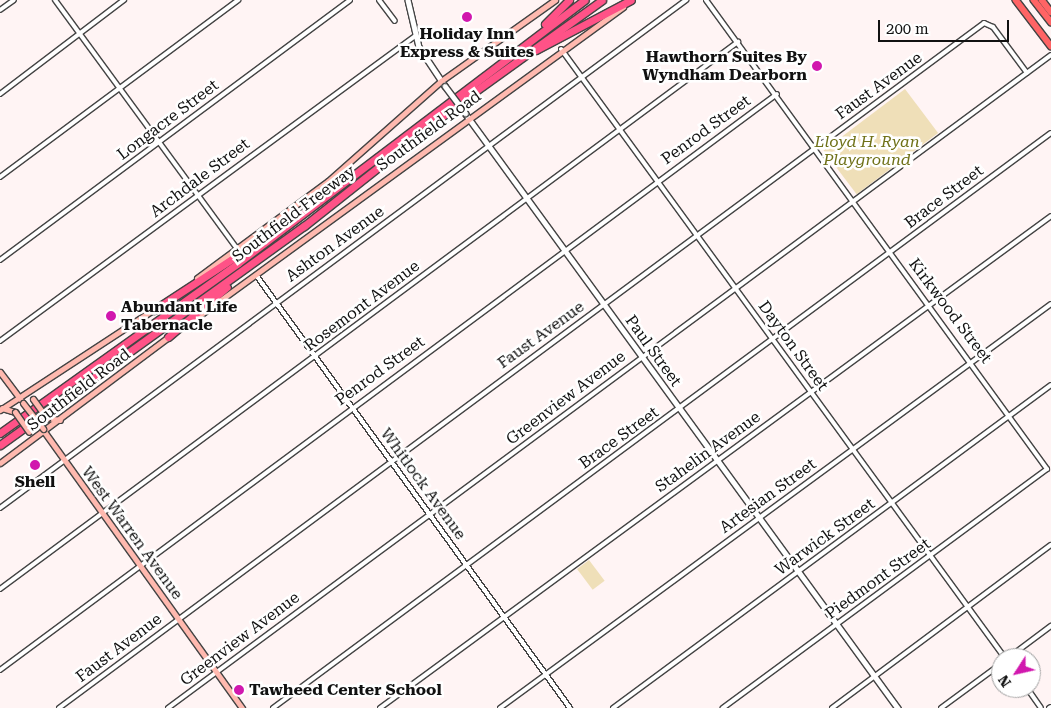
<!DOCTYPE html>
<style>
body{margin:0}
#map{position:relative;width:1051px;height:708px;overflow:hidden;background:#fff4f4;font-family:"Roboto Serif",serif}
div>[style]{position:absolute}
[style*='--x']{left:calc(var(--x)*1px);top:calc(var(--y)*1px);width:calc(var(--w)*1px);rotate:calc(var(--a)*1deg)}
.green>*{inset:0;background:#efdfb8;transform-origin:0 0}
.roads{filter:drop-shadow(1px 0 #444) drop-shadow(-1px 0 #444) drop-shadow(0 1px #444) drop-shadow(0 -1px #444)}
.minor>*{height:4px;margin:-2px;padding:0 2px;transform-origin:2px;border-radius:2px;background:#fff}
.tertiary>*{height:4.5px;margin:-2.25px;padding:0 2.25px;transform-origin:2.25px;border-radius:2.25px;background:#fff}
.secondary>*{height:5px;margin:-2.5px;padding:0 2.5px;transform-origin:2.5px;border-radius:2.5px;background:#ffb9af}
.primary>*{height:5.5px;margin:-2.75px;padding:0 2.75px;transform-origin:2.75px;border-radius:2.75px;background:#ff6465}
.motorway>*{height:7px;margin:-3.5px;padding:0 3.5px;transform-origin:3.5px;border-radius:3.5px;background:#ff5287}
.bridges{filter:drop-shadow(1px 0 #444) drop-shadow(-1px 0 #444) drop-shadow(0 1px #444) drop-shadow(0 -1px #444)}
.tertiary-bridge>*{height:4.5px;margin:-2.25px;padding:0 2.25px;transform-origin:2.25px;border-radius:2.25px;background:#fff}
.secondary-bridge>*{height:5px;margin:-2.5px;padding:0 2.5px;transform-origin:2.5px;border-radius:2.5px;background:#ffb9af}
.dots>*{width:14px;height:14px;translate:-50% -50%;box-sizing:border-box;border:2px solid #fff;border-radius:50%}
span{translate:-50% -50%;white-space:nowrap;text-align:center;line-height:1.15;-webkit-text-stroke:5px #fff;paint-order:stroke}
.poi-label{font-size:16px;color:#111;font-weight:700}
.right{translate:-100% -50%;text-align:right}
.left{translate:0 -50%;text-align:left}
.street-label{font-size:16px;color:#111}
.park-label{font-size:16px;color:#6f7118;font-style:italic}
.north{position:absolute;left:991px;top:648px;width:50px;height:50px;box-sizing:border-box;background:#fff;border:1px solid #a0a0a0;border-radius:50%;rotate:235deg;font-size:14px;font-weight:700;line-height:20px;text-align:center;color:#111}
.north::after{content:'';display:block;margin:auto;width:18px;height:22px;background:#d118ae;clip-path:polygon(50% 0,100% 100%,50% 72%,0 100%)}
.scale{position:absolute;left:878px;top:20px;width:131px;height:22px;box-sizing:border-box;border:2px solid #111;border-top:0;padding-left:6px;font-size:15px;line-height:18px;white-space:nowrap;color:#111;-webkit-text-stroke:4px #fff;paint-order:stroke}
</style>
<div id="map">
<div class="green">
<div style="left:905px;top:89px;width:55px;height:102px;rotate:53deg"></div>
<div style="left:589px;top:560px;width:26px;height:15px;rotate:53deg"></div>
</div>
<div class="roads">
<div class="minor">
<div style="--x:55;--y:0;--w:308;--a:53.8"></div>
<div style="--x:379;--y:0;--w:26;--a:53"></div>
<div style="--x:706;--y:0;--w:580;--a:53.98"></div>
<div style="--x:1047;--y:469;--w:403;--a:143.6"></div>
<div style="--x:0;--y:10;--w:17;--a:-36"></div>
<div style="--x:561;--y:49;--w:754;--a:53.91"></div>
<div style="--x:0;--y:94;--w:156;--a:-37.2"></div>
<div style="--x:0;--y:177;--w:297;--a:-36.6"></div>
<div style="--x:0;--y:260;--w:436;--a:-36.6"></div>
<div style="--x:256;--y:275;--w:535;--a:54.05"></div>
<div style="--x:0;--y:341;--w:515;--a:-36.31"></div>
<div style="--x:0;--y:508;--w:854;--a:-36.52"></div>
<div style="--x:0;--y:589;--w:919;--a:-36.55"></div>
<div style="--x:1008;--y:658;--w:54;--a:-36.7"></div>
<div style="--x:0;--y:670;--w:967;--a:-36.55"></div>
<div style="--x:1027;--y:688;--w:24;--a:55"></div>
<div style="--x:59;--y:708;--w:1151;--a:-36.52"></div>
<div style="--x:984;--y:23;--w:10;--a:24"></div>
<div style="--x:993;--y:27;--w:57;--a:53.5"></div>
<div style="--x:168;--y:708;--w:1098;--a:-36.48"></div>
<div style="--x:273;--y:708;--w:967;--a:-36.47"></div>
<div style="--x:380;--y:708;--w:832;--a:-36.25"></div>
<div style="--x:500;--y:708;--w:683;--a:-36.25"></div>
<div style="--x:613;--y:708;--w:544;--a:-36.41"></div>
<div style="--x:832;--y:708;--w:273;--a:-36.7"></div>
<div style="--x:941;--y:708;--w:74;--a:-36.3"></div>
<div style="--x:1049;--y:708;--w:2;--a:-27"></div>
</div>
<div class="tertiary">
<div style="--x:408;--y:0;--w:48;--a:76.8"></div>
<div style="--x:419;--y:47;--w:47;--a:56.3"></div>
<div style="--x:465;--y:113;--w:736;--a:53.96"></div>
</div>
<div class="secondary">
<div style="--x:197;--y:278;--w:163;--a:-36.5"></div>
<div style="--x:328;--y:181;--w:151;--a:-41.5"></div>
<div style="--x:441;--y:81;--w:140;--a:-35.4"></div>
<div style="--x:189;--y:323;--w:537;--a:-36.06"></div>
<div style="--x:0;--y:372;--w:34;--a:53"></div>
<div style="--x:2;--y:408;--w:14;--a:17"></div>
<div style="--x:0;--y:410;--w:186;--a:-33.2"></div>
<div style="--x:47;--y:418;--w:13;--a:9"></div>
<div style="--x:43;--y:430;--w:342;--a:54.4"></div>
<div style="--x:0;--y:463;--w:212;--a:-36.8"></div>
</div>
<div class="primary">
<div style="--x:1016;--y:0;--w:58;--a:52.7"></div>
<div style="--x:1034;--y:0;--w:28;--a:52"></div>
<div style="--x:1042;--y:0;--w:15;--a:53"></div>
</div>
<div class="motorway">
<div style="--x:545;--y:24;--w:34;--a:-45"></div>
<div style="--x:536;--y:50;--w:107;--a:-27.8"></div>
<div style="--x:154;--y:310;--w:128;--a:-33.2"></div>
<div style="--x:168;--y:337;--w:77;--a:-40.3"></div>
<div style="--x:0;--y:433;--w:292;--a:-35.5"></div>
<div style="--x:238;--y:263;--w:435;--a:-37.2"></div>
<div style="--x:0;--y:445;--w:375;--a:-35.8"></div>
<div style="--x:304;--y:226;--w:203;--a:-38.4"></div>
<div style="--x:463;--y:100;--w:171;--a:-35.7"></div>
</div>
</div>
<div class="bridges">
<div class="tertiary-bridge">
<div style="--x:445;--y:86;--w:34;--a:53"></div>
</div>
<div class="secondary-bridge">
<div style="--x:33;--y:399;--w:24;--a:54"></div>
<div style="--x:23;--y:403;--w:33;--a:52"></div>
<div style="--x:15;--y:412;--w:24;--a:55"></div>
</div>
</div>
<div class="dots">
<div style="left:467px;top:17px;background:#d118ae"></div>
<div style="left:817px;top:66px;background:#d118ae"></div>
<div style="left:111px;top:316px;background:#d118ae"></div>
<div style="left:35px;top:465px;background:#d118ae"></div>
<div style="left:239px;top:690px;background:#d118ae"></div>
</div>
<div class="poi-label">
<span style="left:467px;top:43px">Holiday Inn<br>Express &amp; Suites</span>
<span class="right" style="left:807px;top:66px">Hawthorn Suites By<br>Wyndham Dearborn</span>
<span class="left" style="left:121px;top:316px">Abundant Life<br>Tabernacle</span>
<span style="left:35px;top:482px">Shell</span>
<span class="left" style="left:249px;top:690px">Tawheed Center School</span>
</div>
<div class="street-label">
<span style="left:879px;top:86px;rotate:-36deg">Faust Avenue</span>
<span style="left:168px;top:120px;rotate:-37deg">Longacre Street</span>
<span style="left:706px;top:130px;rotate:-36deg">Penrod Street</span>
<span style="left:429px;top:131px;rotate:-36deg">Southfield Road</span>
<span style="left:200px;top:178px;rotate:-37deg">Archdale Street</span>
<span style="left:944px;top:197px;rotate:-37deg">Brace Street</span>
<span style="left:294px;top:214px;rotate:-37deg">Southfield Freeway</span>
<span style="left:335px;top:244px;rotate:-36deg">Ashton Avenue</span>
<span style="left:362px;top:306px;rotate:-37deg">Rosemont Avenue</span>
<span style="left:950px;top:311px;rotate:53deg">Kirkwood Street</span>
<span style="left:541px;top:335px;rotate:-36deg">Faust Avenue</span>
<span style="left:793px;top:346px;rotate:54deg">Dayton Street</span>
<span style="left:653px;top:351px;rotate:54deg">Paul Street</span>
<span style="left:380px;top:371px;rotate:-36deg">Penrod Street</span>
<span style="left:79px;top:390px;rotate:-37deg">Southfield Road</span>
<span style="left:566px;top:398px;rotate:-37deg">Greenview Avenue</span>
<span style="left:619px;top:438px;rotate:-36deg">Brace Street</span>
<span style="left:708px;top:452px;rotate:-36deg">Stahelin Avenue</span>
<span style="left:423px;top:484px;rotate:54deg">Whitlock Avenue</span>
<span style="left:768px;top:496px;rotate:-36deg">Artesian Street</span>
<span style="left:132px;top:533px;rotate:54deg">West Warren Avenue</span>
<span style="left:825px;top:537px;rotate:-36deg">Warwick Street</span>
<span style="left:878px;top:579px;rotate:-36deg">Piedmont Street</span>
<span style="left:240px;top:639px;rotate:-37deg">Greenview Avenue</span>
<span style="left:119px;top:648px;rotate:-37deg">Faust Avenue</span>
</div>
<div class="park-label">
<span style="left:867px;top:151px">Lloyd H. Ryan<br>Playground</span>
</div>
<div class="north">N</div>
<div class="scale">200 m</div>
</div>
